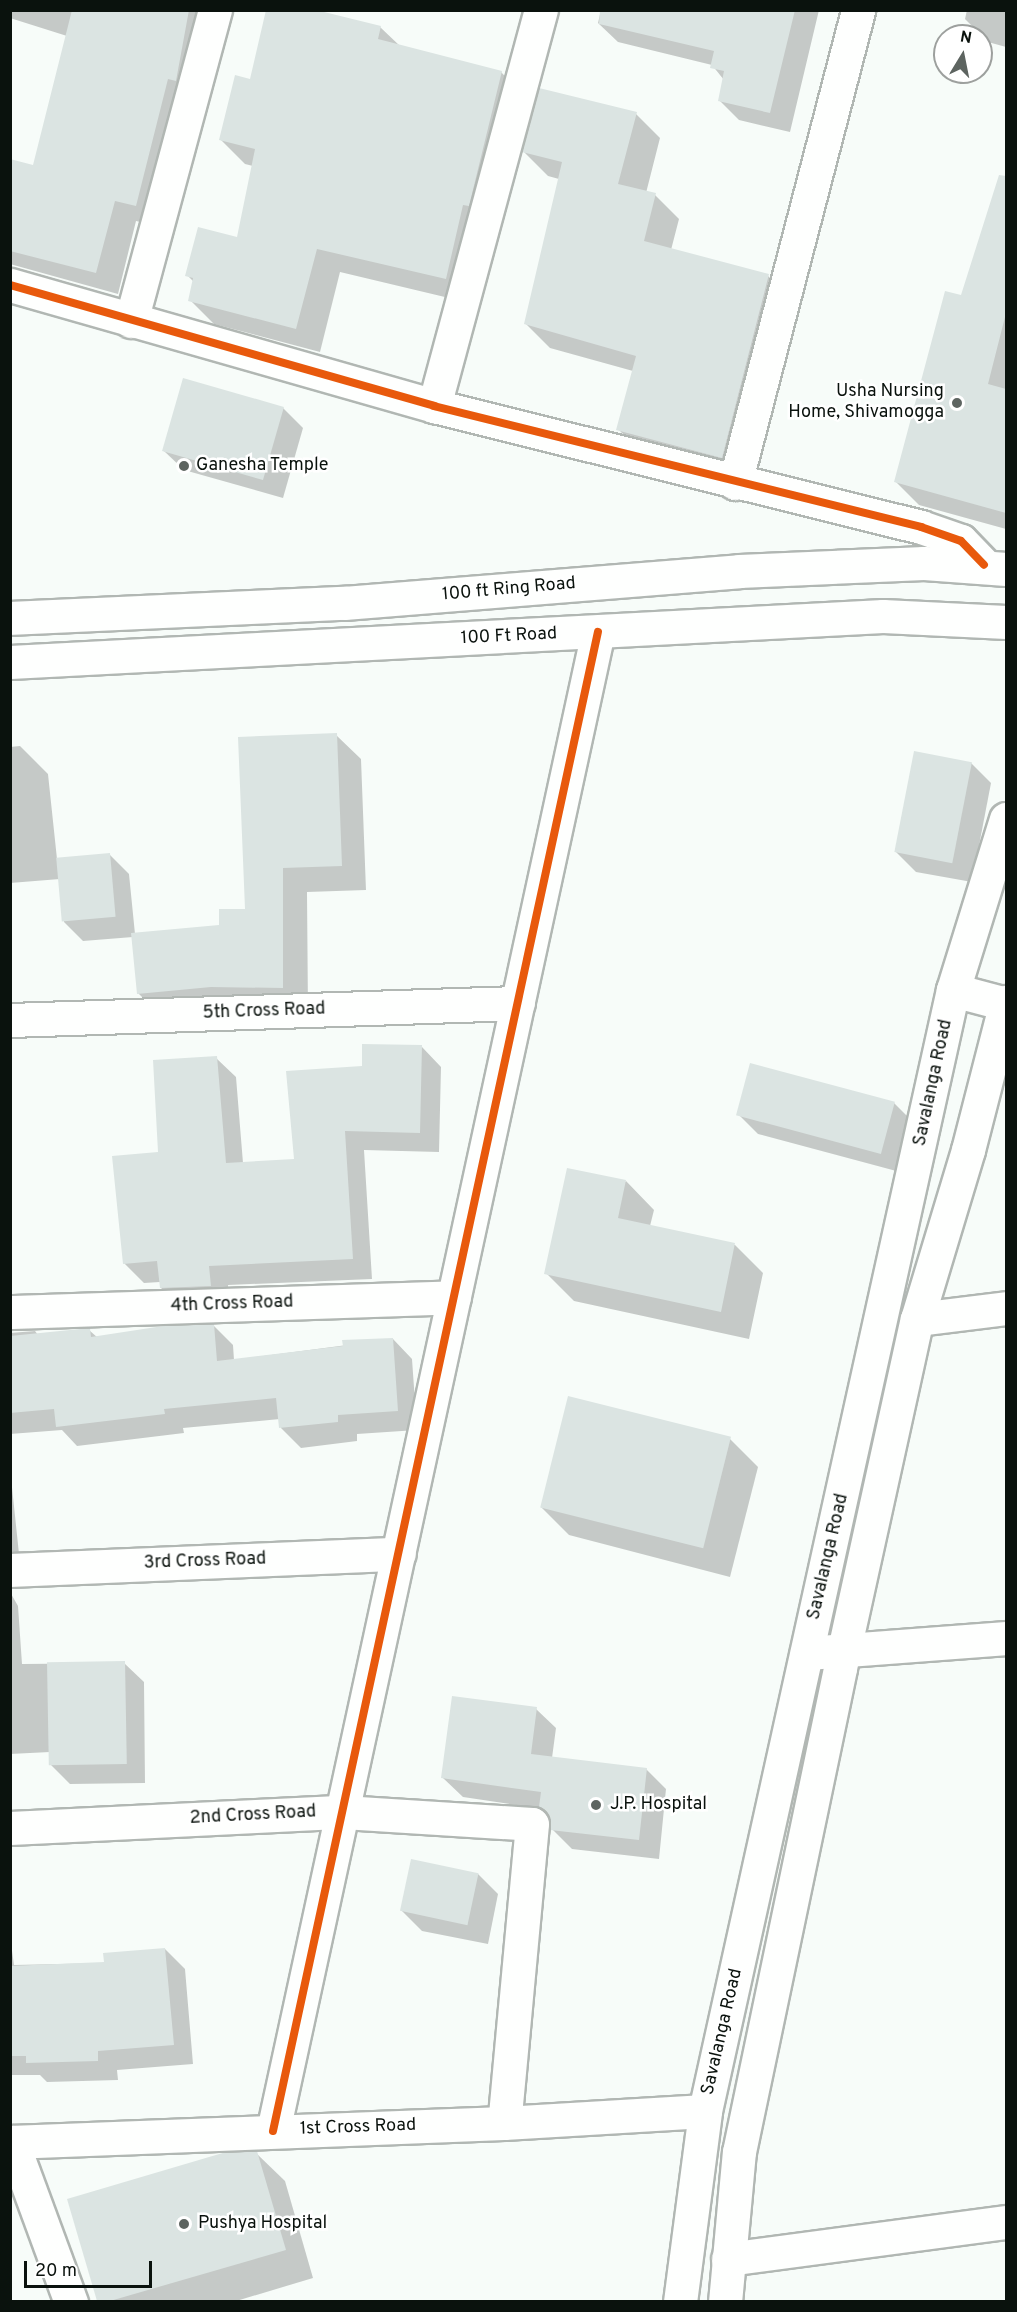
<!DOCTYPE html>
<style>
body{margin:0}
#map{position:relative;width:1017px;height:2312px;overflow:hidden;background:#f7fcf9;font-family:Overpass,sans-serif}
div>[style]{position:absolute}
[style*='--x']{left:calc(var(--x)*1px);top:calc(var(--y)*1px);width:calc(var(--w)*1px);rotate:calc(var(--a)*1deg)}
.shadow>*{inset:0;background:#0003}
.building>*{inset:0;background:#dbe4e2;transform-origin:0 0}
.roads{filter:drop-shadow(2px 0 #b1b7b3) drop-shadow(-2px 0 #b1b7b3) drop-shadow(0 2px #b1b7b3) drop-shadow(0 -2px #b1b7b3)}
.street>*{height:33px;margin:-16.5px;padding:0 16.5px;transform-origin:16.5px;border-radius:16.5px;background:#fefffe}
.primary>*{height:33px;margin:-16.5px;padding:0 16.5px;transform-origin:16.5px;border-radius:16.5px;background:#fefffe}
.cycleway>*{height:8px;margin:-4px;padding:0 4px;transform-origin:4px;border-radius:4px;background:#e8590c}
.dots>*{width:16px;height:16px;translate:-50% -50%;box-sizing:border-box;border:3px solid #fff;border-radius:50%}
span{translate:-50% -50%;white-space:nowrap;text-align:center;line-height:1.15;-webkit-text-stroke:5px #fff;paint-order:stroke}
.poi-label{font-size:18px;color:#0a120d}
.right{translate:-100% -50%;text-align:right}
.left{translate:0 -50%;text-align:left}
.street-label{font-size:18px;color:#0a120d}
.frame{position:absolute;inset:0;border:12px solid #0a120d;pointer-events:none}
.north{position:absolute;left:933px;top:24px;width:60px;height:60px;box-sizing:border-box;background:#fff;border:2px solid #9da09e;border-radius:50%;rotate:10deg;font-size:16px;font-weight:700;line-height:24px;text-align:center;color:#0a120d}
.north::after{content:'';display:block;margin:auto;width:21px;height:27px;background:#5d6460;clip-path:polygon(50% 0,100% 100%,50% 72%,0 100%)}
.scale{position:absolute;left:24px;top:2261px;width:128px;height:27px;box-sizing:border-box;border:3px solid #0a120d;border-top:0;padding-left:8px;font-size:18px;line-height:21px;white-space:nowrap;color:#0a120d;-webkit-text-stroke:4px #fff;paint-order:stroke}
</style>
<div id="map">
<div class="shadow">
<div style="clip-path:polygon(10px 10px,214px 10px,157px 226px,136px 221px,118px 294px,10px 264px,10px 161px,34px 167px,67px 36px,10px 18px)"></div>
<div style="clip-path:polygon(601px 10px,819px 10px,790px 132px,739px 120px,719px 100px,724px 80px,712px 65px,618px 42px,598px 23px)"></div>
<div style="clip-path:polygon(967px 10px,1006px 10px,1006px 47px,988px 42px,965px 19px)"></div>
<div style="clip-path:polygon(380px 27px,400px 46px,501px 72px,525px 97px,470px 303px,340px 272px,320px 352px,214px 324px,190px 300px,194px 282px,187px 275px,238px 239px,253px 166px,245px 164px,221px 140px)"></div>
<div style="clip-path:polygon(636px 114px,660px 138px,646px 193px,655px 195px,679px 219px,671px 250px,768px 276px,793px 300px,746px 481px,642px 453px,618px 429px,633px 371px,550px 348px,526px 324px,559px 179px,548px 176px,524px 152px)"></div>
<div style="clip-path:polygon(1006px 187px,1006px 529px,919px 505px,896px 482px,962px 297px)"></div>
<div style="clip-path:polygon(283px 408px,303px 428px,283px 498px,184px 470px,164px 451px)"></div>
<div style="clip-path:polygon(336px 735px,361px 759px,366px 890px,307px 892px,308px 1012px,163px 1018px,138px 993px,133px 937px,83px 941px,64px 922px,60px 879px,10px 883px,10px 747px,20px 746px,48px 774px,57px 859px,109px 854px,129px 874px,135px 934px,221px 927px,247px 911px)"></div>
<div style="clip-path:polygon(971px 763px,991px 783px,972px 882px,916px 872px,896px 852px)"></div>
<div style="clip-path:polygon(422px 1047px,441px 1067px,439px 1152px,364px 1150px,372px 1279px,228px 1285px,230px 1306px,181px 1307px,161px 1288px,160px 1282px,144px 1283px,124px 1263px,160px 1153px,216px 1058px,236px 1077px,243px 1163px,296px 1160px,363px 1067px)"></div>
<div style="clip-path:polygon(894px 1103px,914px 1123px,900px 1172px,758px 1134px,738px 1114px)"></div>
<div style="clip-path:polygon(626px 1181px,654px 1210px,650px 1226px,735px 1245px,763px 1273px,749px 1339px,574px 1301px,546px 1273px)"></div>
<div style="clip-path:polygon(213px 1325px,233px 1345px,234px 1360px,393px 1339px,412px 1359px,417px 1430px,357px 1434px,357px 1441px,301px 1448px,281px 1428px,280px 1419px,183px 1428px,184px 1433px,77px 1446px,62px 1430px,10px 1434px,10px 1333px,35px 1331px,38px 1335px,89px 1330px,98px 1338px)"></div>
<div style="clip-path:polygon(730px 1439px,758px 1467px,730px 1577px,569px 1535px,541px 1507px)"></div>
<div style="clip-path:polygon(10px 1468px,19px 1554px,10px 1592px)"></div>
<div style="clip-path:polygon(10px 1592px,18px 1606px,22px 1664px,124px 1663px,144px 1682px,145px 1783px,70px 1784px,50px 1764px,50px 1752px,10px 1754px)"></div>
<div style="clip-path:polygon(536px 1709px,556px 1728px,552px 1758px,646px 1769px,666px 1789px,659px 1859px,572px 1849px,552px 1829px,550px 1816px,543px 1809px,463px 1797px,443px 1778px)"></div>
<div style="clip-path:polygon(478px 1874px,498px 1894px,488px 1944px,422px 1931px,402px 1911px)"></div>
<div style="clip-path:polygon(10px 1936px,14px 1965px,106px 1963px,165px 1949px,185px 1969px,193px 2064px,117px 2070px,118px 2080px,47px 2082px,40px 2075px,10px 2075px)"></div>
<div style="clip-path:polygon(256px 2153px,285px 2181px,313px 2278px,233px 2302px,99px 2302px,69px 2200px)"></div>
</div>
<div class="building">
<div style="clip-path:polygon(72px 10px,189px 10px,176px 81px,168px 79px,136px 206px,115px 201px,96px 273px,10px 251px,10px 159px,33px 165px)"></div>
<div style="clip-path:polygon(266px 10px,316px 10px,381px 26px,378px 39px,502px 71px,469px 206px,463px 205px,446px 279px,317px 249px,296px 329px,188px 301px,193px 278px,185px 276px,198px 227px,237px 237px,255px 149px,219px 140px,235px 75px,250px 79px)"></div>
<div style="clip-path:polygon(600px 10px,795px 10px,770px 113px,718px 101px,724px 71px,710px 68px,714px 51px,599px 24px)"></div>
<div style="clip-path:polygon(539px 88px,637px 112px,618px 184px,656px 193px,644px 241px,769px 274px,722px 458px,616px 430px,636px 356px,524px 324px,562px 162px,522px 152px)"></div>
<div style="clip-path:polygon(999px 175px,1006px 176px,1006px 313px,988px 384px,1006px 389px,1006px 513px,894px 482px,945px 291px,961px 295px)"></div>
<div style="left:183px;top:378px;width:105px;height:76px;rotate:16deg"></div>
<div style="clip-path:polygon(337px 733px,342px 866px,283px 868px,283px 988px,211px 987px,137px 994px,131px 933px,219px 925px,219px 909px,245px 909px,238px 737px)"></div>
<div style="left:914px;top:751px;width:59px;height:103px;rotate:11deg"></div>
<div style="left:110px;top:853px;width:64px;height:54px;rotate:85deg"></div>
<div style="clip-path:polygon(362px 1044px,422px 1045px,420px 1133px,345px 1131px,353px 1259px,209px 1266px,211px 1286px,160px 1288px,157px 1261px,123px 1264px,112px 1156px,158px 1152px,153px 1060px,217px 1056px,226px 1163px,294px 1159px,286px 1071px,362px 1066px)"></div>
<div style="left:750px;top:1063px;width:150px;height:54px;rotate:15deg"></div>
<div style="clip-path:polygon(567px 1168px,626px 1180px,618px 1218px,735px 1243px,721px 1312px,544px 1274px)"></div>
<div style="clip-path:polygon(214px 1324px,217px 1361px,343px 1346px,342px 1340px,393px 1338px,398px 1411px,338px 1415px,338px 1422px,279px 1428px,276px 1398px,164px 1409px,165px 1414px,56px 1427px,54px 1409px,10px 1413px,10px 1336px,90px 1328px,91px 1337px,163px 1326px)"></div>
<div style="left:568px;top:1396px;width:168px;height:115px;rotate:14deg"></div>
<div style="left:125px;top:1661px;width:103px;height:78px;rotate:89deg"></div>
<div style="clip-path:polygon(452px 1696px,537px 1707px,531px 1754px,647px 1768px,639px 1840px,550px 1830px,549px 1816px,539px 1807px,541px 1792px,441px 1778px)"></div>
<div style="left:411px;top:1859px;width:69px;height:53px;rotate:12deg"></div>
<div style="clip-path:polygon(165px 1948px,174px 2045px,98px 2051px,98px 2061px,26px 2063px,26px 2056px,10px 2056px,10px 1966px,104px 1962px,103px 1953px)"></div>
<div style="clip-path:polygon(257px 2151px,286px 2250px,110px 2301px,97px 2301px,67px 2199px,226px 2152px)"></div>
</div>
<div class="roads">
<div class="street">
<div style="--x:10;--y:285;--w:441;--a:15.9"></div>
<div style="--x:434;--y:406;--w:502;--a:13.95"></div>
<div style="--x:921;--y:527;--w:42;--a:19.3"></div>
<div style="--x:961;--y:541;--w:33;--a:46"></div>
<div style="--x:131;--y:321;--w:322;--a:-74.9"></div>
<div style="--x:434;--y:406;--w:410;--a:-74.9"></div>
<div style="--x:735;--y:483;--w:489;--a:-75.4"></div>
<div style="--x:10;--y:1020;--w:508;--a:-1.92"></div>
<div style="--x:10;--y:1312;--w:444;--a:-1.9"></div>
<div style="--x:917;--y:1319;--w:90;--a:-7"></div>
<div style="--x:10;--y:1570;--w:389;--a:-2.4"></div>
<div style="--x:807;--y:1653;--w:200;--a:-4.3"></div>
<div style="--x:10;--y:1828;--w:333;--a:-2.8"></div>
<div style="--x:343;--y:1812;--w:189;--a:3.6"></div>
<div style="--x:532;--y:1824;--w:300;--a:95.3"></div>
<div style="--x:273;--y:2131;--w:1534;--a:-77.77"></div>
<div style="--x:10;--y:2142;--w:494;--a:-2.2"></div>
<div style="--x:504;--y:2123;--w:201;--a:-3.4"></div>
<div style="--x:12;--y:2142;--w:171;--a:69.8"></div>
<div style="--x:728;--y:2259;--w:280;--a:-7.6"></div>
</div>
<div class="primary">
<div style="--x:10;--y:618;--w:334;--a:-2.6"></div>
<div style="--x:344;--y:603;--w:396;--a:-4.6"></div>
<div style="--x:739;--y:571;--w:185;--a:-2.5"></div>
<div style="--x:924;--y:563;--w:82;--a:4.2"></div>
<div style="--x:10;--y:662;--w:874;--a:-3.02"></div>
<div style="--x:883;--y:616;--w:123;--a:2.8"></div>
<div style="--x:953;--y:990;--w:55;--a:14.8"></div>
<div style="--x:680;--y:2302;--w:193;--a:-82.5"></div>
<div style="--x:705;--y:2111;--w:1148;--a:-77.53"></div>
<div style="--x:953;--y:990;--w:179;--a:-72.8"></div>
<div style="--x:725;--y:2302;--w:151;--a:-84.7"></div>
<div style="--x:739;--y:2152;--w:494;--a:-78.2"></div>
<div style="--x:840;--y:1668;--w:357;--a:-77.6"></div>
<div style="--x:917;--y:1319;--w:177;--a:-73.2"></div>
<div style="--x:968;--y:1150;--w:153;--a:-75.6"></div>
</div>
</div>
<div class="cycleway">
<div style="--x:10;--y:285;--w:441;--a:15.9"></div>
<div style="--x:434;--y:406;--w:502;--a:13.95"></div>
<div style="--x:921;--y:527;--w:42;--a:19.3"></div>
<div style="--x:961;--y:541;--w:33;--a:46"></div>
<div style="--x:273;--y:2131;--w:1534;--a:-77.77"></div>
</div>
<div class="dots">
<div style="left:957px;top:403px;background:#5d6460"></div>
<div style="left:184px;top:466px;background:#5d6460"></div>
<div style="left:596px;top:1805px;background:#5d6460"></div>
<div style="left:184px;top:2224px;background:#5d6460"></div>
</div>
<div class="poi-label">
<span class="right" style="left:944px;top:403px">Usha Nursing<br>Home, Shivamogga</span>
<span class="left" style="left:196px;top:466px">Ganesha Temple</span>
<span class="left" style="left:610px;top:1805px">J.P. Hospital</span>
<span class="left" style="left:198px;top:2224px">Pushya Hospital</span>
</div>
<div class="street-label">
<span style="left:509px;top:590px;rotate:-5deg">100 ft Ring Road</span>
<span style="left:509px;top:637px;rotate:-3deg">100 Ft Road</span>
<span style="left:264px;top:1012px;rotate:-2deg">5th Cross Road</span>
<span style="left:934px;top:1083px;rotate:-78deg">Savalanga Road</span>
<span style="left:232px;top:1305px;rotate:-2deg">4th Cross Road</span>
<span style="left:829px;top:1557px;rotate:-77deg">Savalanga Road</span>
<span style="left:205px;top:1562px;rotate:-2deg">3rd Cross Road</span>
<span style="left:253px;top:1816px;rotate:-3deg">2nd Cross Road</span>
<span style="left:723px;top:2032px;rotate:-77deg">Savalanga Road</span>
<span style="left:358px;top:2128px;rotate:-2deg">1st Cross Road</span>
</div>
<div class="frame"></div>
<div class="north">N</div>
<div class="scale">20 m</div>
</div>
